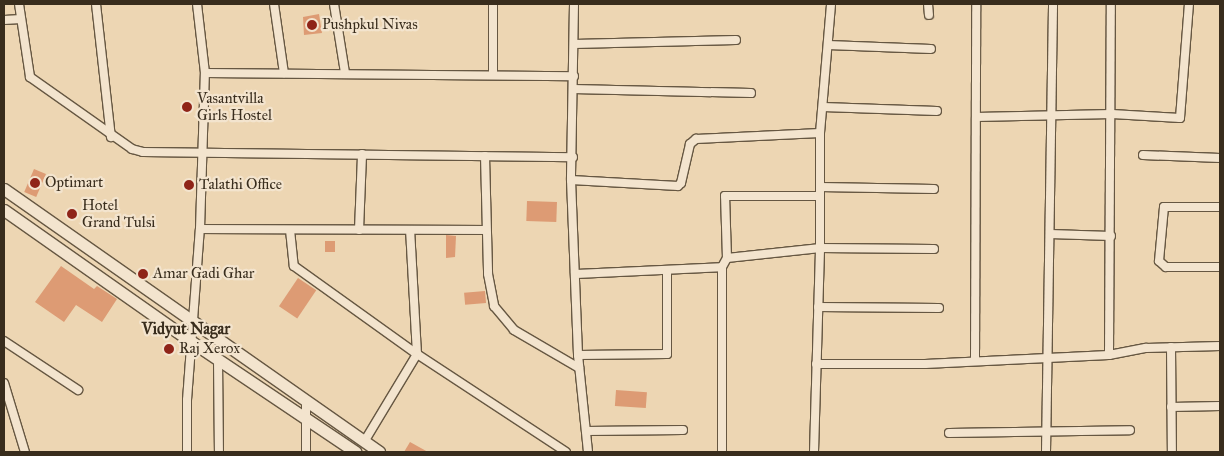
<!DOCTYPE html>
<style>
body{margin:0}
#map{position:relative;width:1224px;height:456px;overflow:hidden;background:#edd6b3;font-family:"IM FELL Great Primer",serif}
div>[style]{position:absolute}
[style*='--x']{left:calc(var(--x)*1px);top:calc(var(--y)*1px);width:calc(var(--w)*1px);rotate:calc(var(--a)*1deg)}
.building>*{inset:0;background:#dd9b74;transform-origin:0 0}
.roads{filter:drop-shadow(1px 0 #665742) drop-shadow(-1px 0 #665742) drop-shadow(0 1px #665742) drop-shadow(0 -1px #665742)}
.street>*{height:8px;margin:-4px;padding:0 4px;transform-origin:4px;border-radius:4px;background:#f3e4ce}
.secondary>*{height:11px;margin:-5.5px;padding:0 5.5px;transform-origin:5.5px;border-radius:5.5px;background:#f3e4ce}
.dots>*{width:14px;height:14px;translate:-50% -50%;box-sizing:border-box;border:2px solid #f3e4ce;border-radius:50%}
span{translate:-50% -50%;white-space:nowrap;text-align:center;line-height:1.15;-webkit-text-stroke:4.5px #f3e4ce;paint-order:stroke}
.poi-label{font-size:15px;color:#392d1d}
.left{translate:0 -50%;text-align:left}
.neighbourhood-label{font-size:16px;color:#392d1d;font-weight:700}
.frame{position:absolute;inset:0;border:5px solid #392d1d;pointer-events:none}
</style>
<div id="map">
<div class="building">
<div style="clip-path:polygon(319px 14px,322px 33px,304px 35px,303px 17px)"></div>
<div style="left:34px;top:169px;width:13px;height:25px;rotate:23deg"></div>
<div style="left:527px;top:201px;width:30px;height:20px;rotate:2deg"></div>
<div style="clip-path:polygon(446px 235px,456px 236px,455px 257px,446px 258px)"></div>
<div style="left:325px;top:241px;width:10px;height:11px"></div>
<div style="clip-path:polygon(61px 266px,94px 289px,97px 286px,117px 299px,102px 322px,76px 305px,64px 322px,35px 302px)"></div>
<div style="left:298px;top:278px;width:22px;height:34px;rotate:34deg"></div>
<div style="left:485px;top:291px;width:12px;height:21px;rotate:85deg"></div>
<div style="left:616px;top:390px;width:31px;height:16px;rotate:4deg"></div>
<div style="clip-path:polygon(410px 442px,428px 452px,404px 452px)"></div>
</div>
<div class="roads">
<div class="street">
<div style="--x:19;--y:4;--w:74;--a:81.4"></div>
<div style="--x:30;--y:77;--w:125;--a:35.2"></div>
<div style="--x:132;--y:149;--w:11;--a:15"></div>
<div style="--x:143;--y:152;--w:430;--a:0.7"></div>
<div style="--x:96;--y:4;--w:134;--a:83.6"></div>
<div style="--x:274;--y:4;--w:70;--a:81.8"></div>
<div style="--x:334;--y:4;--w:70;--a:80.9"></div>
<div style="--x:493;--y:4;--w:71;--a:90"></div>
<div style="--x:574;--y:4;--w:176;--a:91"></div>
<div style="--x:571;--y:180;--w:175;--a:87.7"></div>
<div style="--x:578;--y:355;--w:98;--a:84.1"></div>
<div style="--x:928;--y:4;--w:11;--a:85"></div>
<div style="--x:4;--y:20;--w:17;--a:-3"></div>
<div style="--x:574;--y:44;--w:162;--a:-1.4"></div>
<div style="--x:828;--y:45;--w:103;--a:2.2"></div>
<div style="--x:205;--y:73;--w:369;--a:0.5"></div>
<div style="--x:573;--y:89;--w:178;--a:1.3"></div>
<div style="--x:823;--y:107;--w:114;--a:2"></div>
<div style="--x:976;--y:117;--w:136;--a:-1.3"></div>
<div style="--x:1112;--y:114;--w:68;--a:3.4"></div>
<div style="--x:1180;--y:118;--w:114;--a:-85.5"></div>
<div style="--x:1143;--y:155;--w:77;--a:2.2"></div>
<div style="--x:485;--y:156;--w:118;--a:88.5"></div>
<div style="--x:488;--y:274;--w:33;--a:79"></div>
<div style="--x:494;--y:306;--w:31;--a:50"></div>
<div style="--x:514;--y:330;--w:75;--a:30.3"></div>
<div style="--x:571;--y:180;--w:107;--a:3.2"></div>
<div style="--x:678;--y:186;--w:4;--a:-45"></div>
<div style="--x:681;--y:183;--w:40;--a:-77"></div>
<div style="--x:690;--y:144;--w:8;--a:-40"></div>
<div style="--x:696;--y:139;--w:124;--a:-2.8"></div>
<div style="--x:820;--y:187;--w:114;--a:1"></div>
<div style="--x:1220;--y:207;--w:56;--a:180"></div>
<div style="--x:1164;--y:207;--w:54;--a:95.3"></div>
<div style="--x:1159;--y:261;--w:9;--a:41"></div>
<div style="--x:1166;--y:267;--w:54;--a:0"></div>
<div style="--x:200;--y:229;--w:286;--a:0.2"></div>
<div style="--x:290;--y:230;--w:36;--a:84"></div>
<div style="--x:294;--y:266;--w:151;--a:35.6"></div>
<div style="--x:417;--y:354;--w:178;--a:33.3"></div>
<div style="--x:359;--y:230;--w:76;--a:-87.7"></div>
<div style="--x:1050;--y:234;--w:61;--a:1.9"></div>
<div style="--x:727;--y:258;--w:62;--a:-91.8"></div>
<div style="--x:725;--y:196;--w:95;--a:0"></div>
<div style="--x:575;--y:274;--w:147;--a:-2.7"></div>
<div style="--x:818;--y:307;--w:121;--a:0.5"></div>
<div style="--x:4;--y:341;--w:89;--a:33.5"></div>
<div style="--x:1171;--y:347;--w:105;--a:89.5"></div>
<div style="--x:578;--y:355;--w:89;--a:-0.6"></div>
<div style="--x:667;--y:354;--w:84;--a:-90"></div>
<div style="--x:1109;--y:355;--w:351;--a:-89.7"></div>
<div style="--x:218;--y:360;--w:92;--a:89.4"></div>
<div style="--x:975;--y:361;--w:357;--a:-89.8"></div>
<div style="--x:816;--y:364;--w:109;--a:0"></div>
<div style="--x:925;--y:364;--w:184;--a:-2.8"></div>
<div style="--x:1109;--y:355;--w:38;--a:-11"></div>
<div style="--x:1146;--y:348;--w:74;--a:-1.5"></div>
<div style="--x:4;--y:383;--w:72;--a:73.1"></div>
<div style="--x:306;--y:400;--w:52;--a:90"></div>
<div style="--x:1171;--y:407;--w:49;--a:-1.2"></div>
<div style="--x:586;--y:431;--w:97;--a:-0.6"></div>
<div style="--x:949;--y:433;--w:181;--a:-0.9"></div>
<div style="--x:364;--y:442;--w:103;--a:-58.9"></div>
<div style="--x:417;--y:354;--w:124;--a:-93.2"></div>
<div style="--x:187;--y:452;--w:52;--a:-90"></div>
<div style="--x:187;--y:400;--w:171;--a:-85.7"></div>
<div style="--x:200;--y:229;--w:156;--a:-88.2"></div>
<div style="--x:205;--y:73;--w:69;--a:-96.6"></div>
<div style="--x:722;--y:452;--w:185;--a:-90"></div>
<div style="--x:722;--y:267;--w:10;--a:-61"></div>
<div style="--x:727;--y:258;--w:94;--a:-6.1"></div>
<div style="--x:820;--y:248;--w:114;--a:0.5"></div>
<div style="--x:814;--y:452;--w:204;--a:-88.3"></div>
<div style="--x:820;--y:248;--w:115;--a:-90"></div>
<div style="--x:820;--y:133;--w:129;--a:-85.1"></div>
<div style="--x:1046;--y:452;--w:448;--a:-89.1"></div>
</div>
<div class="secondary">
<div style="--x:4;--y:189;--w:458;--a:35"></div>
<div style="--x:4;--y:210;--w:230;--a:35.1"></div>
<div style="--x:192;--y:342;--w:197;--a:33.9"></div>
</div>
</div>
<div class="dots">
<div style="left:312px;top:25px;background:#8f2418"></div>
<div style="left:187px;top:107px;background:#8f2418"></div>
<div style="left:35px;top:183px;background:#8f2418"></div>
<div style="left:189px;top:185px;background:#8f2418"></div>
<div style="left:72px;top:214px;background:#8f2418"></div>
<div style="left:143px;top:274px;background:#8f2418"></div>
<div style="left:169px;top:349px;background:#8f2418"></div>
</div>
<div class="poi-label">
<span class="left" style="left:322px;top:25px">Pushpkul Nivas</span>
<span class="left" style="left:197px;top:107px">Vasantvilla<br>Girls Hostel</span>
<span class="left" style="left:45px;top:183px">Optimart</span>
<span class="left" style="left:199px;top:185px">Talathi Office</span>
<span class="left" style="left:82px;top:214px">Hotel<br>Grand Tulsi</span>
<span class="left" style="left:153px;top:274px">Amar Gadi Ghar</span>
<span class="left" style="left:179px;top:349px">Raj Xerox</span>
</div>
<div class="neighbourhood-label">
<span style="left:186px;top:329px">Vidyut Nagar</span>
</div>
<div class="frame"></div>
</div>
